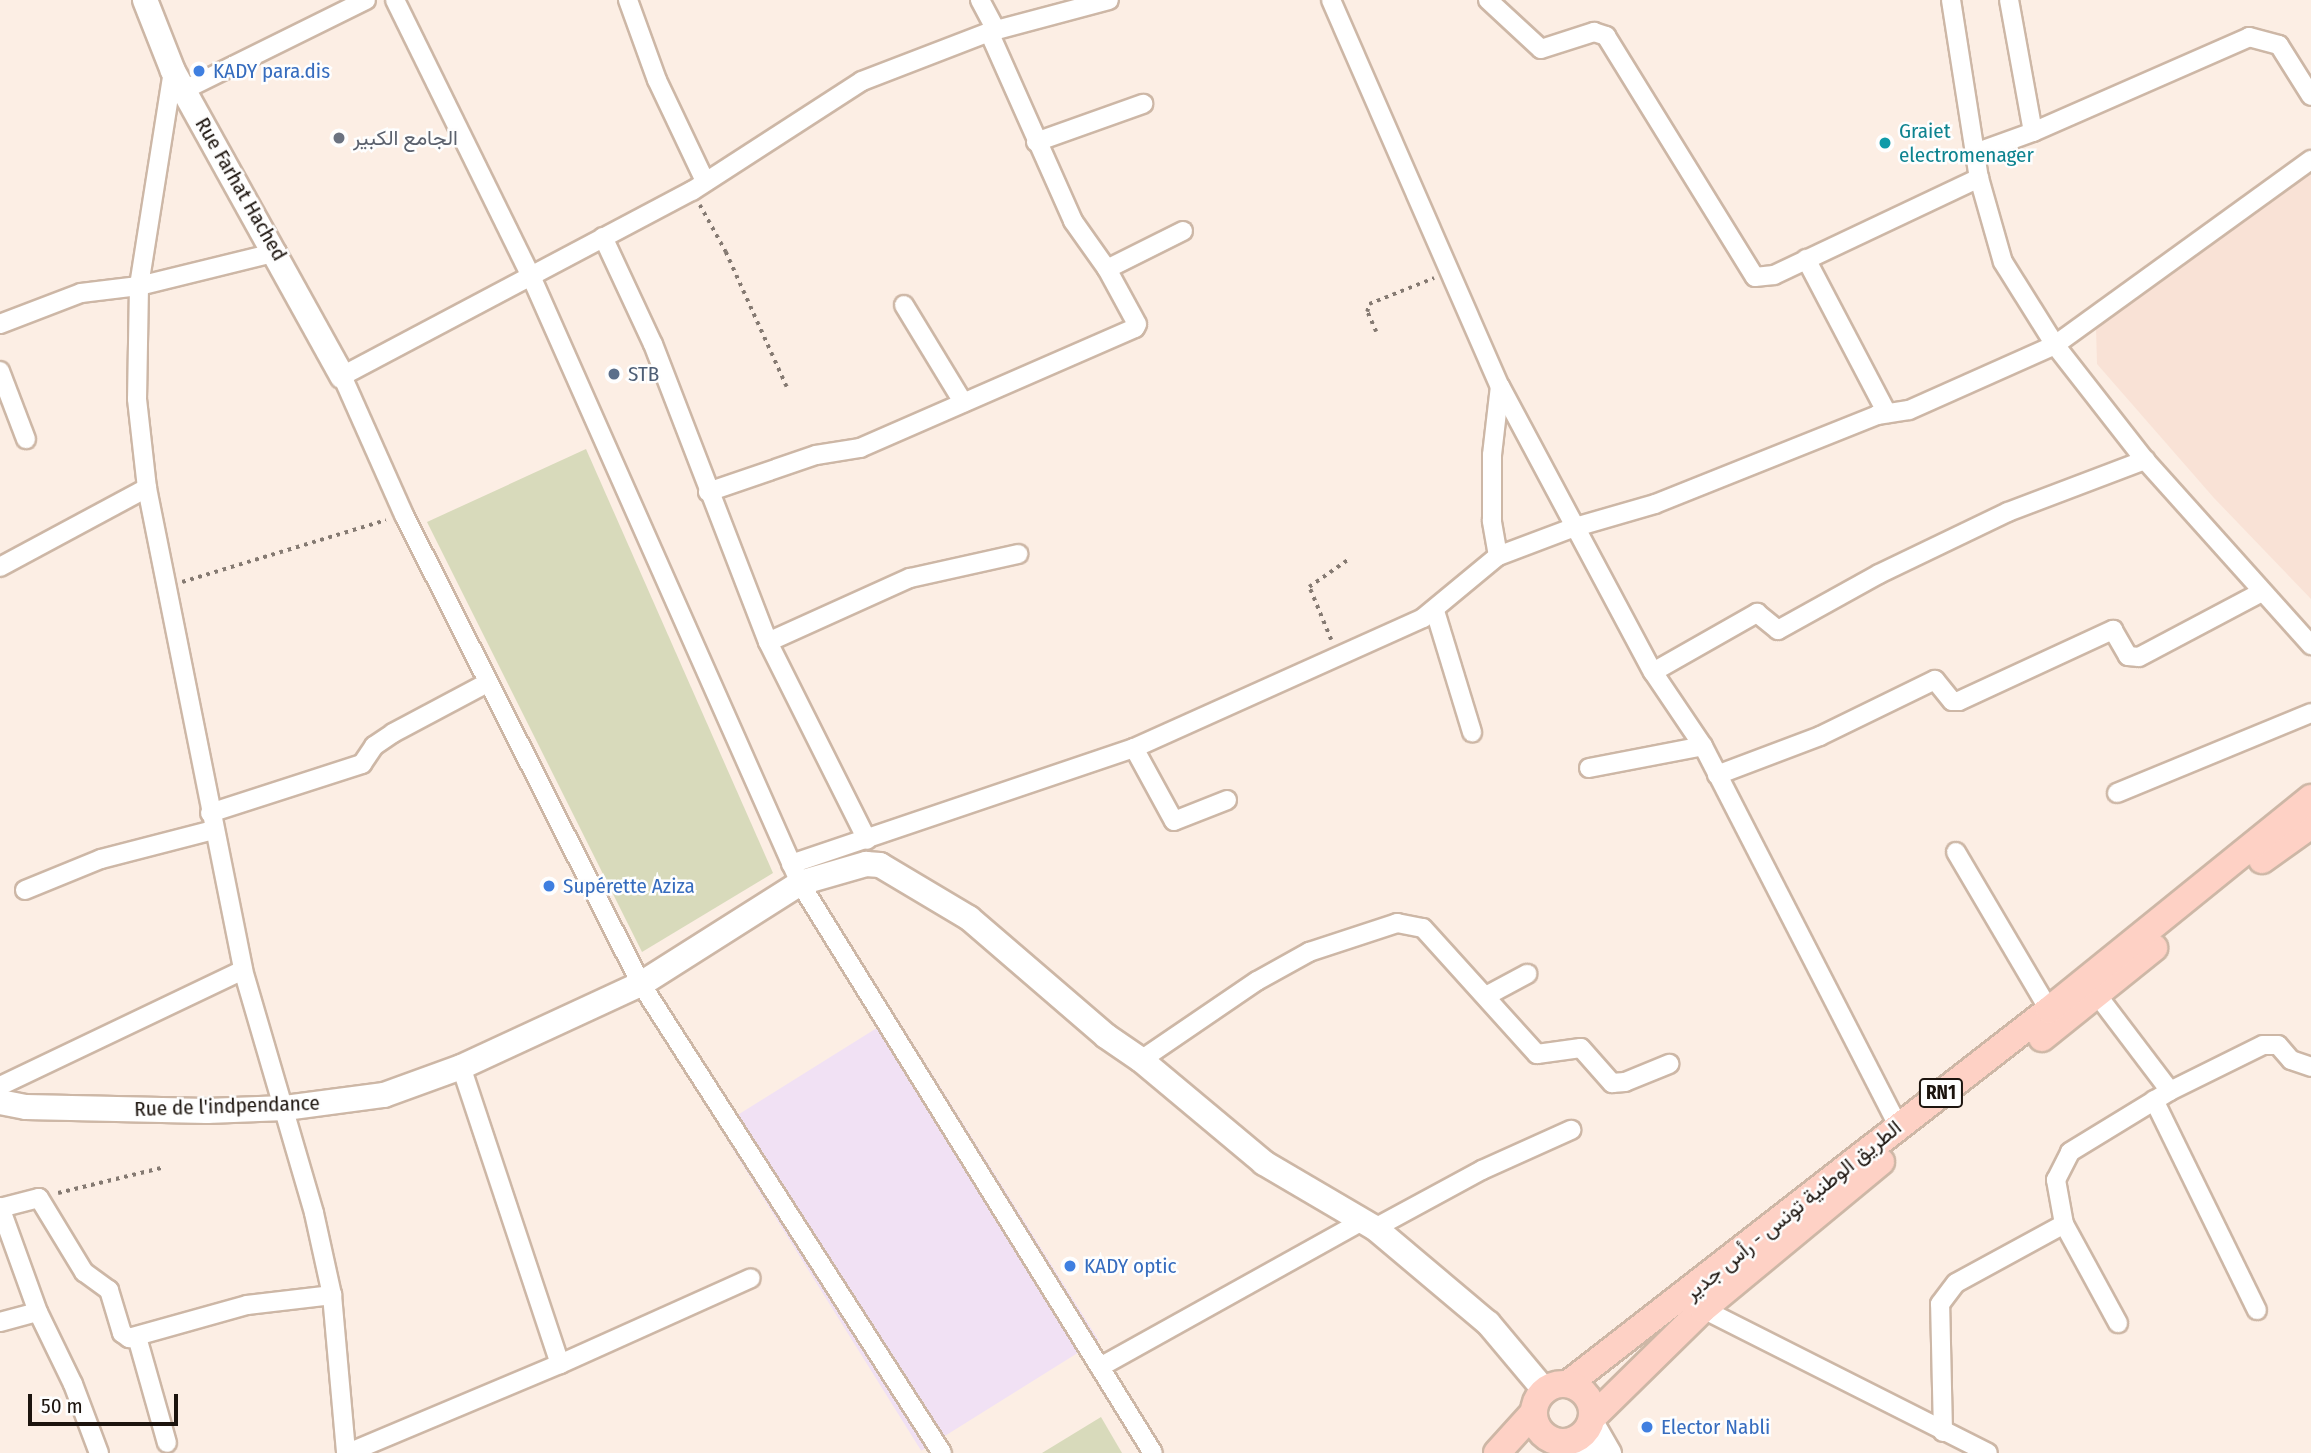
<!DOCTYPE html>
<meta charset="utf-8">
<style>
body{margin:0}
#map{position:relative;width:2311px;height:1453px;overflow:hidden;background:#fceee4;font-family:"Fira Sans Condensed",Vazirmatn,sans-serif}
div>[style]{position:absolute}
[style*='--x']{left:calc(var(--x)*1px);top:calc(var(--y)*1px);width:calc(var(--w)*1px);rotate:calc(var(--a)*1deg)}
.commercial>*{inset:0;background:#f1e1f4;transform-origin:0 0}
.education>*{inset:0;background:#f9e2d6}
.green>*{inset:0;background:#d8dabb}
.path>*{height:3.5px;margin-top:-1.75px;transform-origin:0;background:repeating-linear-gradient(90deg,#857a72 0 3.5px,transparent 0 8.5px)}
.roads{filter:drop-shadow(2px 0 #cdb7a6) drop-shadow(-2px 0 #cdb7a6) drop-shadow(0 2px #cdb7a6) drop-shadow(0 -2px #cdb7a6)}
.street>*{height:18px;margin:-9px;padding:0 9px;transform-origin:9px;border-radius:9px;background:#fff}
.secondary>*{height:24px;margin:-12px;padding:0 12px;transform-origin:12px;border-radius:12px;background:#fff}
.primary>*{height:26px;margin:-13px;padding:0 13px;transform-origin:13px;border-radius:13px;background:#fed1c5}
.primary>.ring{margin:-13px;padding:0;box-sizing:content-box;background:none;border:26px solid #fed1c5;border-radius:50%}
.dots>*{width:19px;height:19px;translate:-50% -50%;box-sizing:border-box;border:4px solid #fefefe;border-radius:50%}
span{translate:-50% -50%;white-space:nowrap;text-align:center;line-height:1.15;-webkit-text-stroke:5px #fefefe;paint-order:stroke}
.shield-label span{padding:2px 5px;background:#fefefe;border:2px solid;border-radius:5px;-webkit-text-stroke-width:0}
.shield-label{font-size:19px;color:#1c140e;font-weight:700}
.shop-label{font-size:21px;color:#366cbe}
.left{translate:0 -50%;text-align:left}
.culture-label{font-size:21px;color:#0d838f}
.worship-label{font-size:21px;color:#5b616d}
.street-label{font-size:21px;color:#1c140e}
.service-label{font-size:21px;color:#4e5e75}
.scale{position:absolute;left:28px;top:1394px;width:150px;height:32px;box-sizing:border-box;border:4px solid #1c140e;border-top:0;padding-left:9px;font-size:21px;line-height:24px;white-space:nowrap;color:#1c140e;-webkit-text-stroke:5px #fefefe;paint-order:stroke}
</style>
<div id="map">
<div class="commercial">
<div style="left:896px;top:1016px;width:382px;height:209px;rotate:58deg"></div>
</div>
<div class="education">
<div style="clip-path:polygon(2311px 171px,2311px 599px,2214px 498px,2097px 364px,2096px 328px)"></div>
</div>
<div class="green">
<div style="clip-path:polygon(586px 449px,773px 873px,642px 952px,427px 522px)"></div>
<div style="clip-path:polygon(1101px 1417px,1122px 1453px,1042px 1453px)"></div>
</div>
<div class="path">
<div style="--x:700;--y:205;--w:54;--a:61"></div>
<div style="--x:726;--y:252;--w:148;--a:65.7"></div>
<div style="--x:1376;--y:332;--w:22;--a:-114"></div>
<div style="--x:1367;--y:312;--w:8;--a:-76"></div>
<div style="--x:1369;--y:304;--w:70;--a:-21.8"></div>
<div style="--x:182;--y:582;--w:213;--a:-16.9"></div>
<div style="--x:1331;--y:640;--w:57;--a:-112.5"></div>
<div style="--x:1309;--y:587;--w:49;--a:-35"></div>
<div style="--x:58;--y:1193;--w:106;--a:-13.6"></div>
</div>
<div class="roads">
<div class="street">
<div style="--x:395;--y:0;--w:305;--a:63.8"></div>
<div style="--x:530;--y:274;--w:666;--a:66.09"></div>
<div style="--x:800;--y:883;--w:670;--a:58.23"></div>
<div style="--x:628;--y:0;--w:85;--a:70.1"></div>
<div style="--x:657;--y:80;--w:112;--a:64.6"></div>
<div style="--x:980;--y:0;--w:34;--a:62"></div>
<div style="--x:1331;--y:0;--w:421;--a:66.4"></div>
<div style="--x:1500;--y:386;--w:324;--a:61.9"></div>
<div style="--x:1653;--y:672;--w:89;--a:56"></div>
<div style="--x:1703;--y:746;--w:427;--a:62.8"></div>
<div style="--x:1488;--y:0;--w:72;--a:42.8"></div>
<div style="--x:1541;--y:49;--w:56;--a:-17.8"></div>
<div style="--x:1594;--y:32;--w:13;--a:18"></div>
<div style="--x:1606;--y:36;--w:283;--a:58.3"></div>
<div style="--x:1755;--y:277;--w:19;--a:-6"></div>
<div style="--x:1774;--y:275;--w:227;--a:-25.3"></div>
<div style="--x:1951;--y:0;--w:180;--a:81.1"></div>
<div style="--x:1979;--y:178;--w:87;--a:74.1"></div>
<div style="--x:2003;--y:262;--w:98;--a:57.9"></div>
<div style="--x:2055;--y:345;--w:146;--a:52"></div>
<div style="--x:2145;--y:460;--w:249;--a:48.1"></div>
<div style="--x:989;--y:32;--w:207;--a:66"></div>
<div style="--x:1073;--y:221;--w:59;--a:54.7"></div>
<div style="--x:1107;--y:269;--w:85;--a:-26.6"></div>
<div style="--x:173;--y:71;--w:218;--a:99"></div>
<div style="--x:139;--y:286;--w:113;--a:91"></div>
<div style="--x:137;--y:399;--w:90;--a:83.6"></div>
<div style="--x:147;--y:488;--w:491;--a:78.7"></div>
<div style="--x:243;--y:970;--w:253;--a:73.7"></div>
<div style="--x:314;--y:1213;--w:84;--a:77.6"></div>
<div style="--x:332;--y:1295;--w:159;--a:84.9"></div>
<div style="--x:184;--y:90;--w:203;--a:-26.3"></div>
<div style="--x:2033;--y:132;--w:236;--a:-23.7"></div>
<div style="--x:2249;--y:37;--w:31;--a:15"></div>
<div style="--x:2279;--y:45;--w:60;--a:57.9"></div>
<div style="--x:1036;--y:142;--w:114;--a:-19.6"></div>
<div style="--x:1975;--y:153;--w:62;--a:-19.9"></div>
<div style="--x:2033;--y:132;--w:134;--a:-100.3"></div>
<div style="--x:603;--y:237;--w:118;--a:65"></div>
<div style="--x:653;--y:344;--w:319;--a:68.9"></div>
<div style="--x:768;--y:642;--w:221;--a:63.4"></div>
<div style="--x:1806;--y:259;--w:174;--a:62.3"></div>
<div style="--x:904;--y:305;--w:114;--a:58.7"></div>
<div style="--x:0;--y:324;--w:87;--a:-20.9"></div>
<div style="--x:81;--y:293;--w:58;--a:-6.9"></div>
<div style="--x:139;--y:286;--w:142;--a:-13.8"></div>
<div style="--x:0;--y:371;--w:73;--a:69.1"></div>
<div style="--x:708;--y:492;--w:114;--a:-18.9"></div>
<div style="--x:816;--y:455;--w:45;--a:-9"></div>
<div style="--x:860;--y:448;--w:300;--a:-23.6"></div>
<div style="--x:1135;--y:328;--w:4;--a:-63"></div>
<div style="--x:1137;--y:324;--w:63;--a:-118.6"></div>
<div style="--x:1498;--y:556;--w:36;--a:-100"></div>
<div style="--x:1492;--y:521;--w:66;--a:-90"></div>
<div style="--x:1492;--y:455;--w:69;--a:-83.4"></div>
<div style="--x:0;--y:567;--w:167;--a:-28.3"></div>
<div style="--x:1435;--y:611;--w:127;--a:73"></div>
<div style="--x:768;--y:642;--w:156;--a:-24.3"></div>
<div style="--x:910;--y:578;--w:111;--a:-12.5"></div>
<div style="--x:1653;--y:672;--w:120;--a:-29.6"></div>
<div style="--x:1757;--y:613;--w:27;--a:39"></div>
<div style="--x:1778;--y:630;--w:115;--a:-29"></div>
<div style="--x:1879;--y:574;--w:143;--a:-25.7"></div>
<div style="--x:2008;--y:512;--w:147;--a:-20.8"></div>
<div style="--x:1134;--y:748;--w:83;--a:61.3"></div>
<div style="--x:1174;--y:821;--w:57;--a:-21.6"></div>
<div style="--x:1589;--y:768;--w:116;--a:-10.9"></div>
<div style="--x:1717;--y:775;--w:110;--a:-20.7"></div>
<div style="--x:1820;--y:736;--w:128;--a:-26"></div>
<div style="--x:1935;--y:680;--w:27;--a:51"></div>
<div style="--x:1952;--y:701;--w:7;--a:0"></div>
<div style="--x:1959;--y:701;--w:170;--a:-24.8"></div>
<div style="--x:2113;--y:630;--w:30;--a:60"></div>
<div style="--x:2128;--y:656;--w:11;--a:5"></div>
<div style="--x:2139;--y:657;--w:139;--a:-27.9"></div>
<div style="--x:2117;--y:793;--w:210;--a:-22.4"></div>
<div style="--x:210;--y:813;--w:160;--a:-17.9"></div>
<div style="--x:362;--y:764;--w:22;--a:-56"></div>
<div style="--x:374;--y:746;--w:23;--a:-34"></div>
<div style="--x:393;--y:733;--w:106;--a:-28"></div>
<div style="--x:1956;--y:852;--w:183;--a:59.5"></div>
<div style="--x:791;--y:864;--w:362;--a:-18.7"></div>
<div style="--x:1134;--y:748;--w:317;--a:-24.2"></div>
<div style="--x:1423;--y:618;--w:97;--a:-39.6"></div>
<div style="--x:1498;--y:556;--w:79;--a:-20.7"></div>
<div style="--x:1572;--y:528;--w:86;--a:-16.1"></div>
<div style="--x:1655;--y:504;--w:239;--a:-21.8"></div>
<div style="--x:1877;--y:415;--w:32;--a:-9"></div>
<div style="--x:1909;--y:410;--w:160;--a:-24"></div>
<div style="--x:2055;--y:345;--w:316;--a:-35.9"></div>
<div style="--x:25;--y:890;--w:82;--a:-22.2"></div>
<div style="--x:101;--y:859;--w:116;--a:-14.5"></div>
<div style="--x:1486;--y:996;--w:47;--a:-28.2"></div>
<div style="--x:2098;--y:996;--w:119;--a:52.8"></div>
<div style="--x:1141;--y:1060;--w:140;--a:-34.3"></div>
<div style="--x:1257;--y:981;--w:60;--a:-29.1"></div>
<div style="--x:1309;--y:952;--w:93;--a:-18.2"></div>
<div style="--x:1397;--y:923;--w:26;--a:11"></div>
<div style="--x:1423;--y:928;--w:170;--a:47.9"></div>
<div style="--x:1537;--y:1054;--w:44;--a:-7.8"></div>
<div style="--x:1581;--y:1048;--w:47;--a:48.5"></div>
<div style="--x:1612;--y:1083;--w:13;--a:-4"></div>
<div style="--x:1625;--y:1082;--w:48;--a:-22.2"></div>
<div style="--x:0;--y:1086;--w:269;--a:-25.5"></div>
<div style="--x:2154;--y:1100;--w:234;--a:63.9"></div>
<div style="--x:0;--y:1207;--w:112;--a:70.1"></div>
<div style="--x:38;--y:1312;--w:80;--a:64.1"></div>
<div style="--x:73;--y:1384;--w:74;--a:69.4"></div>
<div style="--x:0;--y:1208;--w:40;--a:-14.4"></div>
<div style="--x:39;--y:1198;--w:87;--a:58.7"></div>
<div style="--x:84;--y:1272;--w:31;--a:36"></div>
<div style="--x:109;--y:1290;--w:45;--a:73.2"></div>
<div style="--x:122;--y:1333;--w:9;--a:36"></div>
<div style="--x:129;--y:1338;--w:123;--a:-15.6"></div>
<div style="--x:247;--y:1305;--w:86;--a:-6.7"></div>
<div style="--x:2064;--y:1224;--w:113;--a:61.4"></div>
<div style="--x:1375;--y:1228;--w:122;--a:-28.5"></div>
<div style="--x:1482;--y:1170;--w:98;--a:-24.2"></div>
<div style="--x:1703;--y:1309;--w:319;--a:26.8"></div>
<div style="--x:0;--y:1322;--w:39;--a:-15"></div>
<div style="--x:137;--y:1337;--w:110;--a:74.2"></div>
<div style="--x:560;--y:1364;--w:209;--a:-24.2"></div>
<div style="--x:1100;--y:1367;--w:302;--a:-29.1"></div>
<div style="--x:1943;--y:1432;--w:128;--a:-91.3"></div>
<div style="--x:1940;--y:1304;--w:26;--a:-53"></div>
<div style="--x:1956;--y:1283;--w:123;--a:-28.6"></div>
<div style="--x:2064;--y:1224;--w:45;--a:-100.3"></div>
<div style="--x:2056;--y:1180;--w:31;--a:-63"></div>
<div style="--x:2070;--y:1152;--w:117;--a:-31.4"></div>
<div style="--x:2170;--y:1091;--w:104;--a:-26.3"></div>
<div style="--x:2263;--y:1045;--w:15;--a:0"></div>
<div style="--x:2278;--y:1045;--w:20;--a:49"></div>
<div style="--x:2291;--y:1060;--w:21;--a:19"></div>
<div style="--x:348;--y:1453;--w:230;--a:-22.8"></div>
<div style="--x:560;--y:1364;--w:313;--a:-108.4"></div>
<div style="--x:942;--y:1453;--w:557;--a:-122.69"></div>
<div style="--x:641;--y:984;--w:525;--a:-116.81"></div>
<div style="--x:404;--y:515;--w:152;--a:-114"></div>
<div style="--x:342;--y:376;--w:396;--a:-27.9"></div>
<div style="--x:692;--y:191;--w:202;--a:-32.9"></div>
<div style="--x:862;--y:81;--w:136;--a:-21.1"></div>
<div style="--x:989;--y:32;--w:124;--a:-14.9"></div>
</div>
<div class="secondary">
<div style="--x:145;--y:0;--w:76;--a:68.5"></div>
<div style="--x:173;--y:71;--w:349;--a:61"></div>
<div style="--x:0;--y:1102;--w:26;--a:11"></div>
<div style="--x:26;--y:1107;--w:181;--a:1.3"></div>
<div style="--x:207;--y:1111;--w:78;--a:-2.2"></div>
<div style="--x:285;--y:1108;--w:100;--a:-7.5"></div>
<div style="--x:384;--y:1095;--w:82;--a:-20"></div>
<div style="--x:461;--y:1067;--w:198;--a:-24.8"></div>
<div style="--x:641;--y:984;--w:188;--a:-32.4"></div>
<div style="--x:800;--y:883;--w:69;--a:-16.1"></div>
<div style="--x:866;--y:864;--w:14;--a:4"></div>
<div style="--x:880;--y:865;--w:104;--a:30.8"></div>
<div style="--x:969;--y:918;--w:181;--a:40.7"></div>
<div style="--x:1106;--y:1036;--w:42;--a:34.4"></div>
<div style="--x:1141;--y:1060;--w:160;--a:39.9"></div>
<div style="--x:1264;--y:1163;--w:129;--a:30.4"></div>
<div style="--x:1375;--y:1228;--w:148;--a:40.1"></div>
<div style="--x:1488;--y:1323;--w:89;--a:50"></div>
<div style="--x:1591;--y:1422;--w:36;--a:60"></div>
<div style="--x:1573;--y:1440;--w:21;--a:39"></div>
</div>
<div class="primary">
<div style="--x:2262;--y:860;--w:60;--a:-35.5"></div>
<div style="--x:2042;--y:1038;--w:144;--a:-38.8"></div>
<div style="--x:1568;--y:1384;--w:609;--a:-37.87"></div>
<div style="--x:2049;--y:1010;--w:337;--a:-39"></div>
<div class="ring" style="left:1534px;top:1384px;width:32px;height:32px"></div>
<div style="--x:1592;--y:1418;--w:156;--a:-44.5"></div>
<div style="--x:1703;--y:1309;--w:231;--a:-39.6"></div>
<div style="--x:1497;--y:1453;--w:55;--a:-47.9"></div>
</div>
</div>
<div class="dots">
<div style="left:199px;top:71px;background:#3f7fe0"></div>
<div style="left:339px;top:138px;background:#6b7280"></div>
<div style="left:1885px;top:143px;background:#0f9aa8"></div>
<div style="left:614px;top:374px;background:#5c6f8a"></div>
<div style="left:549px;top:886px;background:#3f7fe0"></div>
<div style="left:1070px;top:1266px;background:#3f7fe0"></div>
<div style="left:1647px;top:1427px;background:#3f7fe0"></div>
</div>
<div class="shield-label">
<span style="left:1941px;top:1093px">RN1</span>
</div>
<div class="shop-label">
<span class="left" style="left:213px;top:71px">KADY para.dis</span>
<span class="left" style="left:563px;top:886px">Supérette Aziza</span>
<span class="left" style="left:1084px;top:1266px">KADY optic</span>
<span class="left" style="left:1661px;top:1427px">Elector Nabli</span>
</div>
<div class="culture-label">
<span class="left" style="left:1899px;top:143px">Graiet<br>electromenager</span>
</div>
<div class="worship-label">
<span class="left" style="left:353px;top:138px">الجامع الكبير</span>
</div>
<div class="street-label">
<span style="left:241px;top:189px;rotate:60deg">Rue Farhat Hached</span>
<span style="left:227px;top:1106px;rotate:-2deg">Rue de l'indpendance</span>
<span style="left:1793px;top:1210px;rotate:-39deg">الطريق الوطنية تونس - رأس جدير</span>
</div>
<div class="service-label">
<span class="left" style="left:628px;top:374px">STB</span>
</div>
<div class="scale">50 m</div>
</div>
